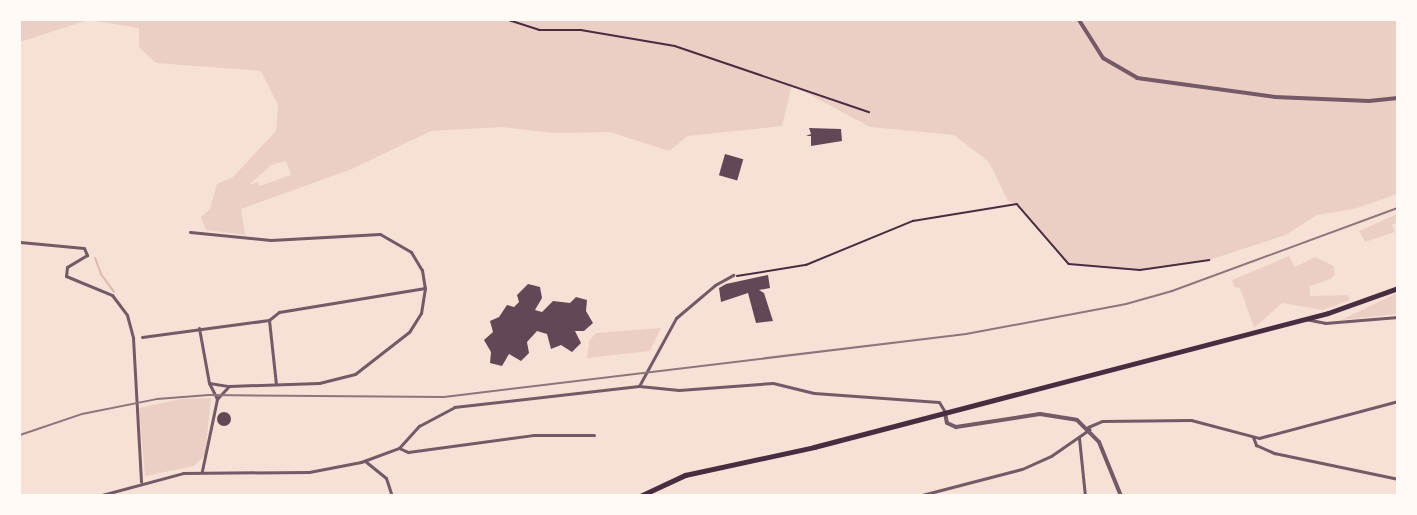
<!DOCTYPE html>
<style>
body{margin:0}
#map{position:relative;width:1417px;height:515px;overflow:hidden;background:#f7e1d7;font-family:Roboto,sans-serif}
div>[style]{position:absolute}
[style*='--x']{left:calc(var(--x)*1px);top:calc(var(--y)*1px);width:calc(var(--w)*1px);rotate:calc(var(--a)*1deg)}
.green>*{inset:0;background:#ebcfc5}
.stream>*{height:2px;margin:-1px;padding:0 1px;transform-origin:1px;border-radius:1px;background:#dcb8b0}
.building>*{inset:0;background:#644757;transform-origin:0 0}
.round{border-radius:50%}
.path>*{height:1.5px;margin:-0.75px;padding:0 0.75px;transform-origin:0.75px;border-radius:0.75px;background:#4a2c40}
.minor>*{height:3px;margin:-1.5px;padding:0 1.5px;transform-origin:1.5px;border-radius:1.5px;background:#755966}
.tertiary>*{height:4px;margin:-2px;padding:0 2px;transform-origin:2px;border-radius:2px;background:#755966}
.primary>*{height:5px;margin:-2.5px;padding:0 2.5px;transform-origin:2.5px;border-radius:2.5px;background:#4a2c40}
.rail>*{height:2px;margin:-1px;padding:0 1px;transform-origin:1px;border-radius:1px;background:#8f747c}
span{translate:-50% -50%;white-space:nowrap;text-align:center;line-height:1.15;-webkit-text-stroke:4.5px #fffaf5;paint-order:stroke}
.frame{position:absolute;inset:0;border:21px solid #fffaf5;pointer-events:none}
</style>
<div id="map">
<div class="green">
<div style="clip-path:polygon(evenodd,20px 20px,1397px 20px,1397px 194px,1354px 209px,1317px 215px,1286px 235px,1209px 260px,1140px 270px,1069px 264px,1017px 205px,1008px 201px,989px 162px,954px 135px,870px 127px,792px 85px,782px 126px,688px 136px,669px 151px,610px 132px,553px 133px,502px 127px,431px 131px,352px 169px,241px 209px,245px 235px,206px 230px,201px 217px,210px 209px,217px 184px,233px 177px,276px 131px,278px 105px,261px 71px,156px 63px,139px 47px,139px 28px,88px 20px,20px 42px,20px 20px,286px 161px,291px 175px,260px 186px,258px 182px,249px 185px,271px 165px,286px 161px)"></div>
<div style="clip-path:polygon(1397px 214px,1397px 222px,1392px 225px,1395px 232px,1365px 242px,1359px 231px)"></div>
<div style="clip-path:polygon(1289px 256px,1295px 267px,1315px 257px,1334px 266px,1335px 274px,1331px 279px,1310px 286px,1310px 296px,1348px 295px,1350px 300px,1323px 310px,1282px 303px,1254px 328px,1240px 288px,1234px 287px,1232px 280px)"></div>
<div style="clip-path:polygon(1397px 293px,1397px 314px,1341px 320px)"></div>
<div style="clip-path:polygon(661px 328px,650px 351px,587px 358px,589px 341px,596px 333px)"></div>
<div style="clip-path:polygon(211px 398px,205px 455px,194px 466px,145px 476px,139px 408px,181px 399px)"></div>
</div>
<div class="stream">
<div style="--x:95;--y:258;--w:17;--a:69"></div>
<div style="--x:101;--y:274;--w:22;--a:54"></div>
</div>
<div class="building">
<div style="clip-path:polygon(809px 128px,841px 129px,842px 141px,811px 146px,811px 136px,806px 136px,811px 134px)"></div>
<div style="left:725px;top:154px;width:19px;height:22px;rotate:16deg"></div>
<div style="clip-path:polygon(768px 275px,770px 288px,759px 290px,764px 293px,773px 321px,756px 323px,748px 293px,721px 302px,719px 288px,726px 284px)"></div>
<div style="clip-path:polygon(528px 284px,540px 287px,542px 298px,535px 310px,542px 312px,553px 301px,570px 303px,576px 297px,587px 300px,586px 311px,593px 323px,584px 331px,575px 331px,581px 343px,572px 352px,561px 345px,551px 349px,547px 334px,537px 331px,527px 342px,529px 353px,521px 361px,509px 354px,502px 366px,490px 363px,491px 352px,484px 340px,493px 332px,490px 321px,499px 317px,507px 305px,514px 307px,519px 302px,517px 295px)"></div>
<div class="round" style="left:217px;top:412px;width:14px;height:14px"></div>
</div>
<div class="path">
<div style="--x:509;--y:20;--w:32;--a:18"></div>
<div style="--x:539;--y:30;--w:42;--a:0"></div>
<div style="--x:581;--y:30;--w:95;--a:9.7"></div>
<div style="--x:675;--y:46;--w:205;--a:18.8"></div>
<div style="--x:737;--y:276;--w:70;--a:-9.1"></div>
<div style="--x:806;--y:265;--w:116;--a:-22.4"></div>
<div style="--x:913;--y:221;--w:105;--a:-9.3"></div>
<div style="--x:1017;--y:204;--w:79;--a:49.1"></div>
<div style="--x:1069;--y:264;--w:71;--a:4.8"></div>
<div style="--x:1140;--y:270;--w:70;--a:-8.2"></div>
</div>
<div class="minor">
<div style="--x:190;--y:232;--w:81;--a:5.6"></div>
<div style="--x:271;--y:240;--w:109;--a:-3.2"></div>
<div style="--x:380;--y:234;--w:36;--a:30"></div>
<div style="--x:411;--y:252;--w:21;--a:59"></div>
<div style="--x:422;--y:270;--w:18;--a:81"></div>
<div style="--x:425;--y:288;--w:25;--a:99"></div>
<div style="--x:421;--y:313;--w:22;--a:122"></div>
<div style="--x:409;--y:332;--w:68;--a:142.1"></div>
<div style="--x:355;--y:374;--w:37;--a:166"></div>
<div style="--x:319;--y:383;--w:90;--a:178.1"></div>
<div style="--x:229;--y:386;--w:18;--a:133"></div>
<div style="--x:217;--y:399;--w:74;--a:101.8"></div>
<div style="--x:20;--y:242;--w:64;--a:5.4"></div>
<div style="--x:84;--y:248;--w:8;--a:67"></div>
<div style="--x:87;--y:255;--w:23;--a:149"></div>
<div style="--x:67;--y:267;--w:9;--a:96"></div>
<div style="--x:66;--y:276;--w:50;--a:22.4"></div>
<div style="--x:112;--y:295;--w:25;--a:53"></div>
<div style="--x:127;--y:315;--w:24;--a:75"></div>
<div style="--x:133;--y:338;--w:144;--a:86.8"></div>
<div style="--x:1305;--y:319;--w:20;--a:11"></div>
<div style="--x:1325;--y:323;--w:73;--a:-4.7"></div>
<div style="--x:269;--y:320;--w:64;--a:83.8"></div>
<div style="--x:199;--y:328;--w:56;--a:79.7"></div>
<div style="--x:209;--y:383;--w:20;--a:9"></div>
<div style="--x:142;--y:337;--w:128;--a:-7.6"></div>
<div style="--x:269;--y:320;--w:13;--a:-39"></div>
<div style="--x:279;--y:312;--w:148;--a:-9.3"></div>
<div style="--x:209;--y:383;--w:18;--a:63"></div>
<div style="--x:639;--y:386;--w:77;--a:-61.4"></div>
<div style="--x:676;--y:318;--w:51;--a:-40.2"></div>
<div style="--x:715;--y:285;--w:21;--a:-29"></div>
<div style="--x:1088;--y:427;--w:15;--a:-23"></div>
<div style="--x:1102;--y:421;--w:89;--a:-0.6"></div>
<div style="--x:1191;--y:420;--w:70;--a:14.8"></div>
<div style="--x:1259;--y:438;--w:144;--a:-14.9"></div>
<div style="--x:1253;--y:437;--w:9;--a:69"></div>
<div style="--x:1256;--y:445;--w:20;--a:24"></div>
<div style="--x:1274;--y:453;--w:127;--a:11.8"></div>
<div style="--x:1079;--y:438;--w:58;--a:84.1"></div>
<div style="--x:399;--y:448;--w:10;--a:24"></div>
<div style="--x:408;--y:452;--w:126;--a:-7.7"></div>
<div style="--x:533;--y:435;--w:61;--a:0"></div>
<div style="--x:365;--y:461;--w:27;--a:39"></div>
<div style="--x:386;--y:478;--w:19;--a:72"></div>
<div style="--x:98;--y:496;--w:88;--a:-15.1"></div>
<div style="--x:183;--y:473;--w:126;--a:-0.5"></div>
<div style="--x:309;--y:472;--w:53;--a:-10.9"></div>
<div style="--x:361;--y:462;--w:40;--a:-20.2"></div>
<div style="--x:399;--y:448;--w:30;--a:-48"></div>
<div style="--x:419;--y:426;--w:40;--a:-28"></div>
<div style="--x:454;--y:407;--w:186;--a:-6.5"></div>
<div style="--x:639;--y:386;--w:40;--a:5.7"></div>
<div style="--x:679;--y:390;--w:94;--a:-4.3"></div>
<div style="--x:773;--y:383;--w:42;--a:13.7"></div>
<div style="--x:814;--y:393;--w:125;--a:4.1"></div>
<div style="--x:939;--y:402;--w:12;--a:59"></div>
<div style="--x:918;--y:496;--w:107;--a:-14.6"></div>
<div style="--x:1022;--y:469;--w:32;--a:-24"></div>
<div style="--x:1051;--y:456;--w:47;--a:-34.7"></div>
</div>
<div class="tertiary">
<div style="--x:1079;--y:20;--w:45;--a:57.7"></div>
<div style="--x:1103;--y:58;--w:39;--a:30"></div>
<div style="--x:1137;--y:78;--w:139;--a:7.8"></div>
<div style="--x:1275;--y:97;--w:94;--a:2.4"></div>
<div style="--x:1369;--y:101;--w:29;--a:-6"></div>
<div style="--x:945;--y:413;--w:10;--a:79"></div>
<div style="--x:947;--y:423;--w:10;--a:24"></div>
<div style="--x:956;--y:427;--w:85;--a:-8.8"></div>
<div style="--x:1040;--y:414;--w:37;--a:9"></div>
<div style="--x:1077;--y:420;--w:31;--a:45"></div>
<div style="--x:1099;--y:442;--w:58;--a:67.8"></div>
</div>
<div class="primary">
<div style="--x:640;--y:496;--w:50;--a:-25"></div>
<div style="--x:685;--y:475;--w:132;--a:-12.2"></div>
<div style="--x:814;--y:447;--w:531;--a:-14.61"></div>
<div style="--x:1328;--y:313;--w:74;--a:-19.7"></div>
</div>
<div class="rail">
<div style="--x:20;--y:435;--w:65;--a:-18.7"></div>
<div style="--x:82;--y:414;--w:76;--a:-11.3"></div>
<div style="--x:157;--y:399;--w:52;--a:-4.4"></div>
<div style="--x:209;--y:395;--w:235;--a:0.5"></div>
<div style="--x:444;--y:397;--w:526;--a:-6.88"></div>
<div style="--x:966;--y:334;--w:163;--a:-10.6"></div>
<div style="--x:1126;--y:304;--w:48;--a:-15.8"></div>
<div style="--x:1172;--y:291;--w:241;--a:-20.2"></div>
</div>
<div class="frame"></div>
</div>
